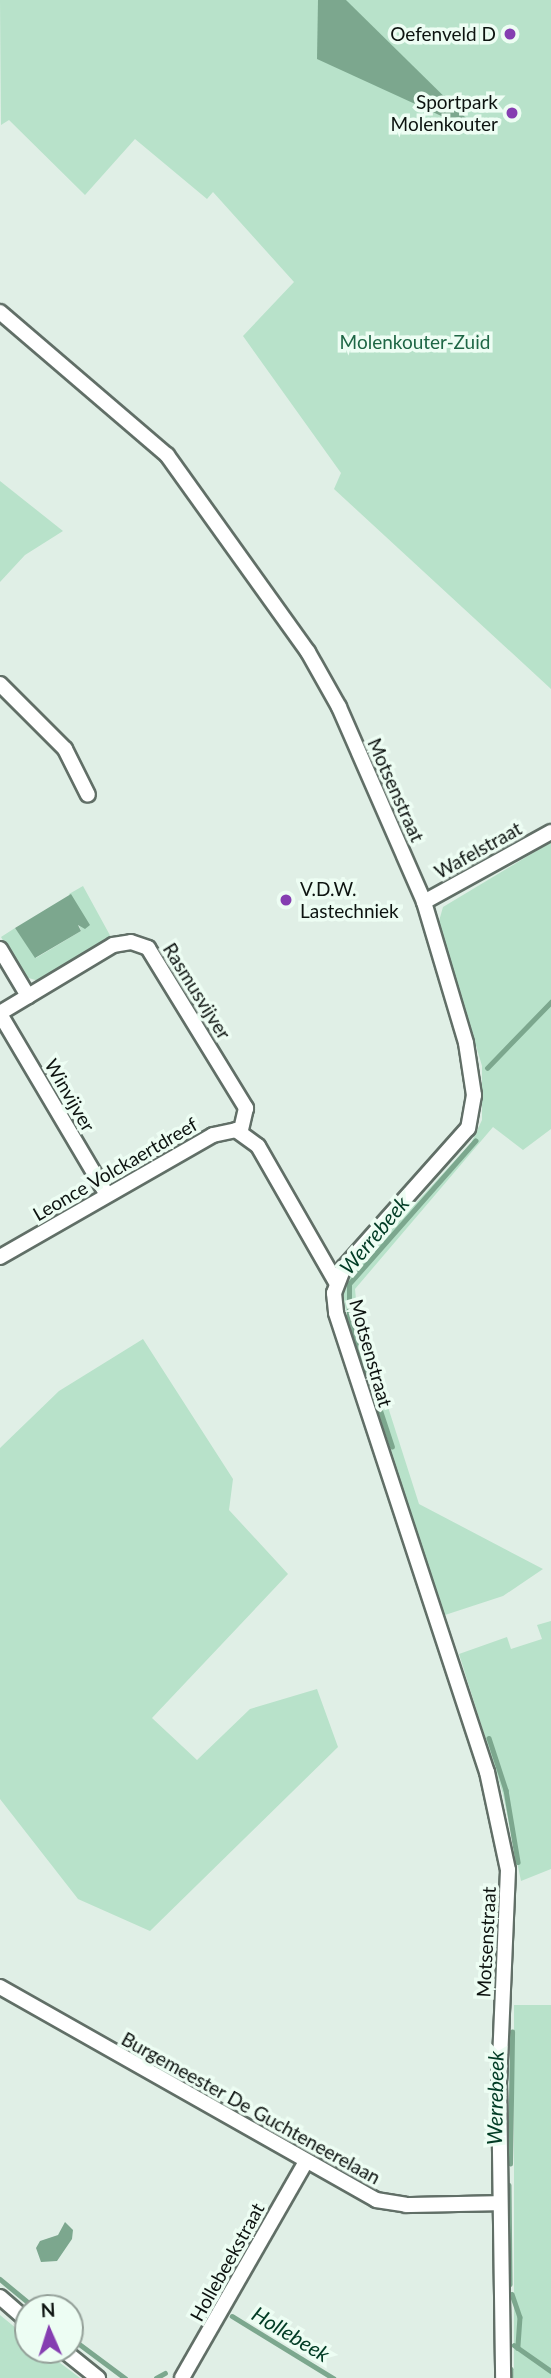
<!DOCTYPE html>
<style>
body{margin:0}
#map{position:relative;width:551px;height:2378px;overflow:hidden;background:#e0efe6;font-family:Lato,sans-serif}
div>[style]{position:absolute}
[style*='--x']{left:calc(var(--x)*1px);top:calc(var(--y)*1px);width:calc(var(--w)*1px);rotate:calc(var(--a)*1deg)}
.green>*{inset:0;background:#b8e2ca;transform-origin:0 0}
.water>*{inset:0;background:#7ca78e}
.stream>*{height:4.5px;margin:-2.25px;padding:0 2.25px;transform-origin:2.25px;border-radius:2.25px;background:#7ca78e}
.roads{filter:drop-shadow(2px 0 #616f67) drop-shadow(-2px 0 #616f67) drop-shadow(0 2px #616f67) drop-shadow(0 -2px #616f67)}
.minor>*{height:14px;margin:-7px;padding:0 7px;transform-origin:7px;border-radius:7px;background:#fff}
.dots>*{width:19px;height:19px;translate:-50% -50%;box-sizing:border-box;border:4px solid #edfdf3;border-radius:50%}
span{translate:-50% -50%;white-space:nowrap;text-align:center;line-height:1.15;-webkit-text-stroke:7px #edfdf3;paint-order:stroke}
.poi-label{font-size:19px;color:#0d1310}
.right{translate:-100% -50%;text-align:right}
.left{translate:0 -50%;text-align:left}
.park-label{font-size:19px;color:#1e6645}
.street-label{font-size:19px;color:#0d1310}
.water-label{font-size:21px;color:#003b24;font-style:italic}
.north{position:absolute;left:14px;top:2294px;width:70px;height:70px;box-sizing:border-box;background:#edfdf3;border:2px solid #939f98;border-radius:50%;rotate:357deg;font-size:19px;font-weight:700;line-height:28px;text-align:center;color:#0d1310}
.north::after{content:'';display:block;margin:auto;width:24px;height:32px;background:#853eb1;clip-path:polygon(50% 0,100% 100%,50% 72%,0 100%)}
</style>
<div id="map">
<div class="green">
<div style="clip-path:polygon(0 0,551px 0,551px 689px,334px 489px,341px 473px,243px 336px,294px 282px,213px 192px,207px 199px,135px 139px,85px 195px,9px 120px,1px 125px)"></div>
<div style="clip-path:polygon(0 481px,63px 531px,25px 555px,0 582px)"></div>
<div style="clip-path:polygon(551px 842px,551px 1129px,523px 1150px,493px 1127px,355px 1289px,357px 1310px,419px 1504px,543px 1569px,503px 1596px,445px 1615px,351px 1337px,343px 1295px,351px 1274px,471px 1143px,482px 1120px,482px 1066px,439px 921px,443px 907px)"></div>
<div style="clip-path:polygon(83px 886px,112px 939px,39px 981px,25px 977px,1px 937px,15px 928px,36px 958px,81px 931px,69px 894px)"></div>
<div style="clip-path:polygon(143px 1339px,233px 1479px,229px 1510px,288px 1574px,152px 1718px,197px 1760px,250px 1709px,317px 1689px,338px 1747px,150px 1931px,78px 1899px,0 1799px,0 1448px,59px 1391px)"></div>
<div style="clip-path:polygon(551px 1621px,551px 1869px,521px 1881px,503px 1794px,459px 1654px,507px 1637px,511px 1649px,542px 1639px,537px 1625px)"></div>
<div style="left:551px;top:2005px;width:373px;height:37px;rotate:90deg"></div>
<div style="clip-path:polygon(0 2315px,28px 2338px,28px 2350px,43px 2350px,80px 2378px,0 2378px)"></div>
</div>
<div class="water">
<div style="clip-path:polygon(318px 0,346px 0,467px 119px,461px 125px,317px 59px)"></div>
<div style="clip-path:polygon(71px 894px,90px 925px,85px 929px,78px 925px,81px 931px,35px 958px,15px 928px)"></div>
<div style="clip-path:polygon(65px 2222px,73px 2230px,72px 2239px,57px 2261px,41px 2262px,36px 2248px,40px 2241px,58px 2235px)"></div>
</div>
<div class="stream">
<div style="--x:487;--y:1068;--w:92;--a:-45.9"></div>
<div style="--x:392;--y:1447;--w:138;--a:-108.2"></div>
<div style="--x:349;--y:1316;--w:32;--a:-90"></div>
<div style="--x:349;--y:1284;--w:191;--a:-48.6"></div>
<div style="--x:489;--y:1738;--w:55;--a:71.9"></div>
<div style="--x:506;--y:1790;--w:73;--a:80.5"></div>
<div style="--x:510;--y:2164;--w:132;--a:-89.1"></div>
<div style="--x:509;--y:2185;--w:99;--a:89.4"></div>
<div style="--x:0;--y:2279;--w:45;--a:39.6"></div>
<div style="--x:512;--y:2294;--w:24;--a:71"></div>
<div style="--x:520;--y:2317;--w:31;--a:94"></div>
<div style="--x:232;--y:2316;--w:119;--a:31.5"></div>
<div style="--x:70;--y:2337;--w:69;--a:36.7"></div>
<div style="--x:514;--y:2345;--w:45;--a:35.1"></div>
<div style="--x:511;--y:2369;--w:9;--a:90"></div>
<div style="--x:156;--y:2378;--w:10;--a:-29"></div>
</div>
<div class="roads">
<div class="minor">
<div style="--x:0;--y:312;--w:220;--a:40.6"></div>
<div style="--x:167;--y:455;--w:242;--a:54.4"></div>
<div style="--x:308;--y:652;--w:63;--a:60.6"></div>
<div style="--x:339;--y:707;--w:213;--a:66.4"></div>
<div style="--x:424;--y:902;--w:147;--a:73.4"></div>
<div style="--x:466;--y:1043;--w:53;--a:81.3"></div>
<div style="--x:474;--y:1095;--w:34;--a:100"></div>
<div style="--x:468;--y:1128;--w:186;--a:131.7"></div>
<div style="--x:344;--y:1267;--w:28;--a:111"></div>
<div style="--x:334;--y:1293;--w:20;--a:84"></div>
<div style="--x:336;--y:1313;--w:483;--a:71.8"></div>
<div style="--x:487;--y:1772;--w:100;--a:77.9"></div>
<div style="--x:508;--y:1870;--w:211;--a:92.4"></div>
<div style="--x:499;--y:2081;--w:297;--a:89.2"></div>
<div style="--x:0;--y:684;--w:92;--a:45"></div>
<div style="--x:65;--y:749;--w:51;--a:63.4"></div>
<div style="--x:424;--y:902;--w:145;--a:-28.9"></div>
<div style="--x:0;--y:949;--w:55;--a:59.2"></div>
<div style="--x:0;--y:1013;--w:132;--a:-31"></div>
<div style="--x:113;--y:945;--w:18;--a:-9"></div>
<div style="--x:131;--y:942;--w:18;--a:19"></div>
<div style="--x:148;--y:948;--w:188;--a:58.5"></div>
<div style="--x:246;--y:1108;--w:23;--a:103"></div>
<div style="--x:0;--y:1014;--w:210;--a:59.4"></div>
<div style="--x:0;--y:1257;--w:245;--a:-29.8"></div>
<div style="--x:213;--y:1135;--w:24;--a:-12"></div>
<div style="--x:236;--y:1130;--w:27;--a:36"></div>
<div style="--x:258;--y:1146;--w:157;--a:60.2"></div>
<div style="--x:0;--y:1987;--w:432;--a:29.5"></div>
<div style="--x:376;--y:2200;--w:30;--a:9"></div>
<div style="--x:406;--y:2205;--w:93;--a:-1.2"></div>
<div style="--x:0;--y:2297;--w:37;--a:41"></div>
<div style="--x:63;--y:2350;--w:45;--a:38.7"></div>
<div style="--x:182;--y:2378;--w:248;--a:-60.2"></div>
</div>
</div>
<div class="dots">
<div style="left:510px;top:34px;background:#853eb1"></div>
<div style="left:512px;top:113px;background:#853eb1"></div>
<div style="left:286px;top:900px;background:#853eb1"></div>
</div>
<div class="poi-label">
<span class="right" style="left:496px;top:34px">Oefenveld D</span>
<span class="right" style="left:498px;top:113px">Sportpark<br>Molenkouter</span>
<span class="left" style="left:300px;top:900px">V.D.W.<br>Lastechniek</span>
</div>
<div class="park-label">
<span style="left:415px;top:342px">Molenkouter-Zuid</span>
</div>
<div class="street-label">
<span style="left:396px;top:790px;rotate:66deg">Motsenstraat</span>
<span style="left:478px;top:850px;rotate:-29deg">Wafelstraat</span>
<span style="left:197px;top:991px;rotate:58deg">Rasmusvijver</span>
<span style="left:70px;top:1095px;rotate:60deg">Winvijver</span>
<span style="left:115px;top:1169px;rotate:-30deg">Leonce Volckaertdreef</span>
<span style="left:371px;top:1353px;rotate:74deg">Motsenstraat</span>
<span style="left:486px;top:1942px;rotate:-87deg">Motsenstraat</span>
<span style="left:251px;top:2108px;rotate:29deg">Burgemeester De Guchteneerelaan</span>
<span style="left:227px;top:2262px;rotate:-61deg">Hollebeekstraat</span>
</div>
<div class="water-label">
<span style="left:374px;top:1235px;rotate:-50deg">Werrebeek</span>
<span style="left:495px;top:2098px;rotate:-89deg">Werrebeek</span>
<span style="left:291px;top:2334px;rotate:31deg">Hollebeek</span>
</div>
<div class="north">N</div>
</div>
